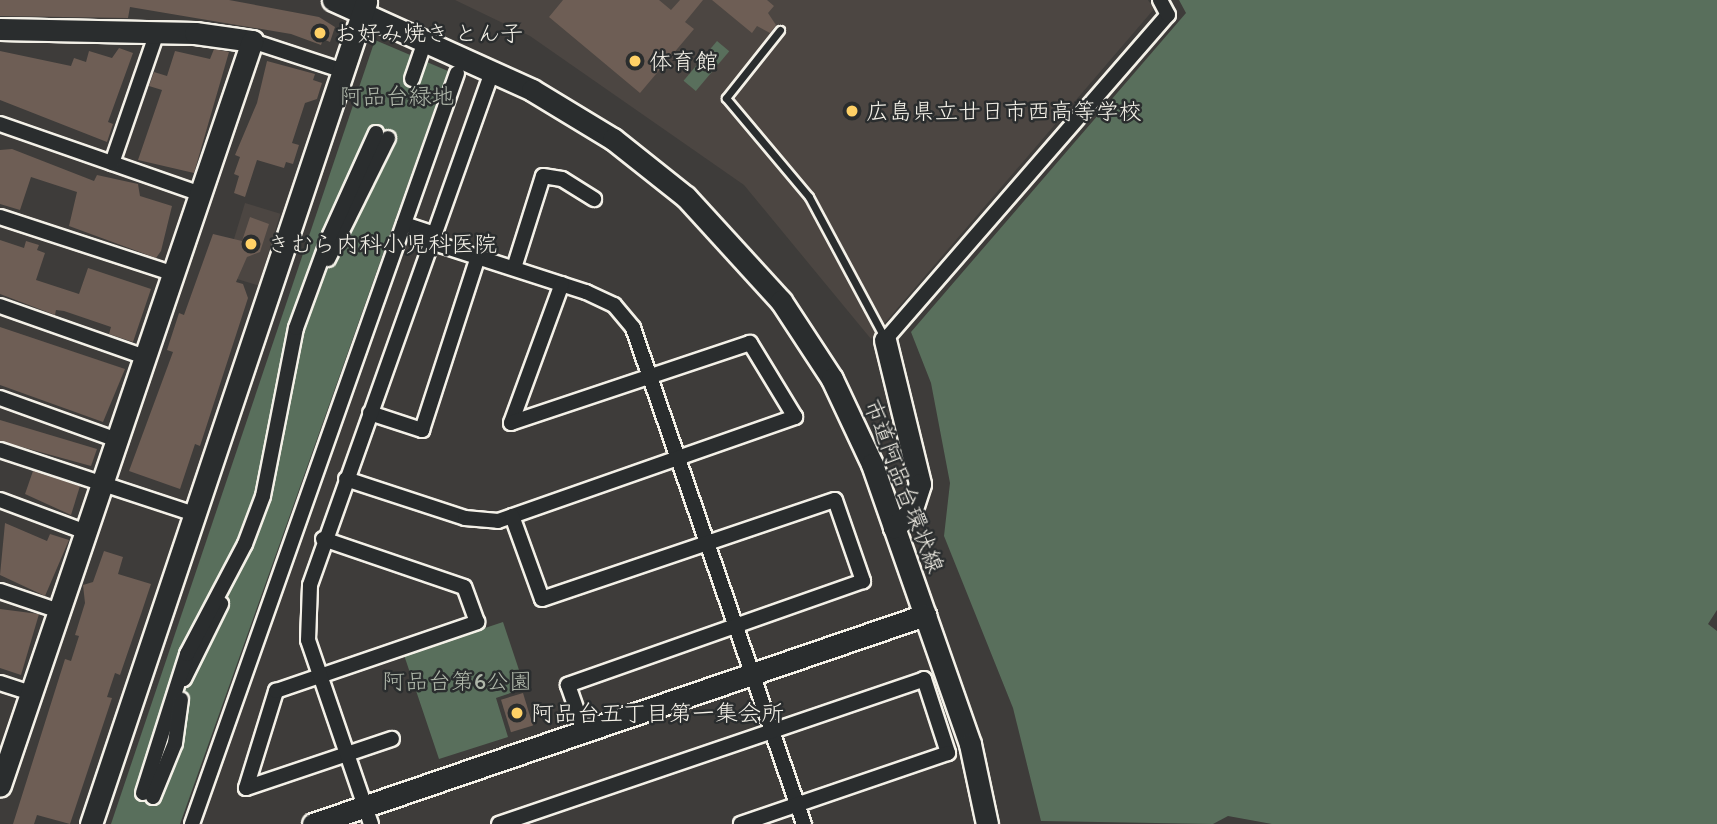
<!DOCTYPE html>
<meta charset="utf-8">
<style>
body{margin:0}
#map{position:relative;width:1717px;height:824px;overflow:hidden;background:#3e3c3a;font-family:Itim,"Klee One",sans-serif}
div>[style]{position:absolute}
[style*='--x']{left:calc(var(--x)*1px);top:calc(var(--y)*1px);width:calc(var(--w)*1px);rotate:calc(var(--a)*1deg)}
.built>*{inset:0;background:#4c4642;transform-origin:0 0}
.green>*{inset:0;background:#596f5c;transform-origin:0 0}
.building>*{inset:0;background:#6e5e55;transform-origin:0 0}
.roads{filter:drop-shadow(2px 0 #f4f1e8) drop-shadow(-2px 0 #f4f1e8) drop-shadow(0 2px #f4f1e8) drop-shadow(0 -2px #f4f1e8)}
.lane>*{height:7px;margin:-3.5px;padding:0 3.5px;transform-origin:3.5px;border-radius:3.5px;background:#2a2d2e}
.street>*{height:14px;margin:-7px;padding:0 7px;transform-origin:7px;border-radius:7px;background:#2a2d2e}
.secondary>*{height:21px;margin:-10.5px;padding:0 10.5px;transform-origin:10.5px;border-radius:10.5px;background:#2a2d2e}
.dots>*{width:19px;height:19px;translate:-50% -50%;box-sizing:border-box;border:4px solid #2a2d2e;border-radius:50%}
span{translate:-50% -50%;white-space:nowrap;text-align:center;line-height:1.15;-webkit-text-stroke:5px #2a2d2e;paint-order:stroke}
.poi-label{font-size:23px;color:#f4f1e8}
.left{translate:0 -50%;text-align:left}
.park-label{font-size:23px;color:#aeb6a9}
.street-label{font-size:23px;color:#f4f1e8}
</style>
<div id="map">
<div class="built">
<div style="clip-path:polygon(455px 0,1148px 0,1154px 9px,871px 339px,744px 185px,530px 36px)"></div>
<div style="left:245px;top:203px;width:37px;height:75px;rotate:17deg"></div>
</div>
<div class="green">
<div style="clip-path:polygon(1179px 0,1717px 0,1717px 610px,1708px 624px,1717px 631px,1717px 824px,1272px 824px,1228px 816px,1213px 824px,1041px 821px,1013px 708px,944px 536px,950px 483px,931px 383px,911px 332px,1186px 13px)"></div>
<div style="clip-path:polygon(375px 40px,448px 71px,180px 824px,111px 824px)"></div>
<div style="left:717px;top:41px;width:16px;height:52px;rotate:40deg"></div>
<div style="clip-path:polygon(503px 622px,525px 688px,496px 698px,508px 737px,439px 759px,404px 655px)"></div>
</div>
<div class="building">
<div style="clip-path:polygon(0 0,229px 0,319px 17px,335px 27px,330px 42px,323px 39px,321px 45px,291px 34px,130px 7px,128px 18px,0 16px)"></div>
<div style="clip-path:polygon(563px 0,659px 0,671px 10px,680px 0,703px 0,685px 22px,694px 29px,640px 93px,549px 17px)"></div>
<div style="clip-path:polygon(712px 0,767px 0,774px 6px,768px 13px,776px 25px,770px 33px,757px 26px,752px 33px)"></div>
<div style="clip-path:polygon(119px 48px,133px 53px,108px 122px,113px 124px,107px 142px,0 100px,0 51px,71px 66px,74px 58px,86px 62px,89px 51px,112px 58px)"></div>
<div style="clip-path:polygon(214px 49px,229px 52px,194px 173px,138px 160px,162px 90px,149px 86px,154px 72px,167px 76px,175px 51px,210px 59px)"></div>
<div style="clip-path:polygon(267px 61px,315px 74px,313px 80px,322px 83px,317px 99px,305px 103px,292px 143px,299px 145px,293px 164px,286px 162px,284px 168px,257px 160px,245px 197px,234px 193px,239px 176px,234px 174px,240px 157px,235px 155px,257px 103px)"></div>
<div style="clip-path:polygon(12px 149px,94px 181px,97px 175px,138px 184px,140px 196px,172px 206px,161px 251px,156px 258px,69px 226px,77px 192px,31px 177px,20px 210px,0 204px,0 150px)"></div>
<div style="clip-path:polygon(250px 217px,269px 224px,260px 252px,247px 257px,236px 282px,243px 284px,248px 298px,200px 446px,195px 444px,180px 489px,129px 471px,173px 352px,167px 350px,179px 313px,184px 315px,213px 234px,242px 241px)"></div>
<div style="clip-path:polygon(0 240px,24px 248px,26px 241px,39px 245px,37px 250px,45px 253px,36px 280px,79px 294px,88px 268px,151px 289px,133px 342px,109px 334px,111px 327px,64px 311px,56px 310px,55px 315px,0 294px)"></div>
<div style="clip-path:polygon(0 327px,125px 369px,103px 422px,0 385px)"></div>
<div style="clip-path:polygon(0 420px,97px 449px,91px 466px,0 441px)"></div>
<div style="clip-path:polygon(33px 471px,80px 486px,71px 515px,25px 494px)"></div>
<div style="clip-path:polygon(5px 523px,47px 541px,50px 534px,69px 540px,45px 596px,0 575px)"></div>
<div style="clip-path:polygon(104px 551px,123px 557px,118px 574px,151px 584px,141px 614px,120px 675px,115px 673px,107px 697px,112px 698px,70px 824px,37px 815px,34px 824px,13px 824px,65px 659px,71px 661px,79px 636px,75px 635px,85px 603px,83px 585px,93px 582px)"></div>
<div style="clip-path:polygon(0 609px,39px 614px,21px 675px,0 668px)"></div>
<div style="left:523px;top:693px;width:34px;height:23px;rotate:73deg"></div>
</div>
<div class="roads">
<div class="lane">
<div style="--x:780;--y:30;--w:87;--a:128.5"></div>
<div style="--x:726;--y:98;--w:129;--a:50"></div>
<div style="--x:809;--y:197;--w:161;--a:61.8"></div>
</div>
<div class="street">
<div style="--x:252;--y:41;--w:97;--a:18.1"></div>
<div style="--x:412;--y:79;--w:40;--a:-71.1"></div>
<div style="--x:0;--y:124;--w:213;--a:19.2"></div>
<div style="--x:112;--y:163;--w:139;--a:-71"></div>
<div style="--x:0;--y:217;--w:183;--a:18.1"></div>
<div style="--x:404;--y:224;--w:32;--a:18"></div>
<div style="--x:431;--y:242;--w:163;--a:17.9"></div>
<div style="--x:586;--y:292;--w:31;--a:25"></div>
<div style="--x:614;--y:305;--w:30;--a:50"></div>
<div style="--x:633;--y:328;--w:525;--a:70.98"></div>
<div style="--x:328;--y:259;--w:135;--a:-63.6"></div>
<div style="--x:514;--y:268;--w:96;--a:-72.5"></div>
<div style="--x:543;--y:176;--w:19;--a:9"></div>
<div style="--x:562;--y:179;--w:38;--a:32"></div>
<div style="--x:0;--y:306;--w:154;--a:19.4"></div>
<div style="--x:885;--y:340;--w:431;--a:-49"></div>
<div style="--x:1168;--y:15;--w:17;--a:-118"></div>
<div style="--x:0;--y:398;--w:124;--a:19.7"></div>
<div style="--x:370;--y:413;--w:55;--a:18.1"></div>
<div style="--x:422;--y:430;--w:182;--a:-72.1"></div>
<div style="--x:511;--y:423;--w:148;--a:-69.9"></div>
<div style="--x:0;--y:450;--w:205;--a:18.2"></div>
<div style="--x:346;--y:479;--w:125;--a:18.1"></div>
<div style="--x:465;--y:518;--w:33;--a:5"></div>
<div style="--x:498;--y:521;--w:315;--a:-19.3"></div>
<div style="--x:795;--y:417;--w:87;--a:-121.3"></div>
<div style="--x:750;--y:343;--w:252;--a:161.5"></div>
<div style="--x:0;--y:500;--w:92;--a:20.4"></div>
<div style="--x:512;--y:516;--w:88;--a:70.1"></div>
<div style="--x:542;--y:599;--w:309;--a:-18.7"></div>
<div style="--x:835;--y:500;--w:86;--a:70.9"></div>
<div style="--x:863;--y:581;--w:313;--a:160.6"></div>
<div style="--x:568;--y:685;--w:49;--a:70.8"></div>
<div style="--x:0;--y:591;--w:62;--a:18.7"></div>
<div style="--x:184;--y:679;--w:84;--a:-63.7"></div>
<div style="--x:0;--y:683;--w:33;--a:18"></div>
<div style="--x:246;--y:788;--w:102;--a:-72.8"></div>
<div style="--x:276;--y:691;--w:213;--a:-18.9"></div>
<div style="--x:477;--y:622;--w:37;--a:-110"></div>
<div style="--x:464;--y:587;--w:149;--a:-161.2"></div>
<div style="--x:246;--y:788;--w:154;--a:-18.6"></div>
<div style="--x:143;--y:793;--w:146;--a:-72.4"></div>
<div style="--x:187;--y:654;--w:124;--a:-62.2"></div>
<div style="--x:245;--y:544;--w:51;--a:-69.4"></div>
<div style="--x:263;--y:496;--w:171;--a:-78.9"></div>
<div style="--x:296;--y:328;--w:99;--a:-69.9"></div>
<div style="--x:330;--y:235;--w:112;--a:-65.7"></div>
<div style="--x:153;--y:797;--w:58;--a:-67.8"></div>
<div style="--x:175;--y:743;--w:44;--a:-82.2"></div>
<div style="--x:192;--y:824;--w:796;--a:-70.56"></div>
<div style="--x:371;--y:824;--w:194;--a:-108.9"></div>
<div style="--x:308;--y:640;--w:55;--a:-87.9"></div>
<div style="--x:310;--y:585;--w:544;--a:-70.47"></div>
<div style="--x:499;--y:824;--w:449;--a:-18.8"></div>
<div style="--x:924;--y:679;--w:78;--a:72"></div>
<div style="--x:948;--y:753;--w:219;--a:161.1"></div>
</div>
<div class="secondary">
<div style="--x:333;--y:0;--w:218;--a:24.3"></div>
<div style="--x:532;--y:90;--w:95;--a:31.2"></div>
<div style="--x:613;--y:139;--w:93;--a:38.5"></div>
<div style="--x:686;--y:197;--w:141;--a:47.6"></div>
<div style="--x:781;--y:301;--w:93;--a:56.8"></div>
<div style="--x:832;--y:379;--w:94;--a:64.8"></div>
<div style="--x:872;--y:464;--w:297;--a:70.7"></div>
<div style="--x:970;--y:744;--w:82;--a:78"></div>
<div style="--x:0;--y:29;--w:195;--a:1.2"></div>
<div style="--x:195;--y:33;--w:58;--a:8"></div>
<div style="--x:252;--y:41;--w:786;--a:108.71"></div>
<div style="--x:885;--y:340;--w:148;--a:76.3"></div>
<div style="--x:920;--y:484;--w:32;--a:108"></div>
<div style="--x:910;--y:514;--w:21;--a:141"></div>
<div style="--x:91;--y:824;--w:867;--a:-71.5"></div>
<div style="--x:313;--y:824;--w:647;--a:-18.86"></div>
</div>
</div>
<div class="dots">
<div style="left:320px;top:33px;background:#ffd166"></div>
<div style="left:635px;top:61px;background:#ffd166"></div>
<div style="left:852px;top:111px;background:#ffd166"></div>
<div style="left:251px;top:244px;background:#ffd166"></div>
<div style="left:517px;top:713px;background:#ffd166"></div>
</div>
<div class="poi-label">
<span class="left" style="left:334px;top:33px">お好み焼き とん子</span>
<span class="left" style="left:649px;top:61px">体育館</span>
<span class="left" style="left:866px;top:111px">広島県立廿日市西高等学校</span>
<span class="left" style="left:267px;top:244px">きむら内科小児科医院</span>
<span class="left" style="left:531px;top:713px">阿品台五丁目第一集会所</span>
</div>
<div class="park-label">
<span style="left:397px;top:96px">阿品台緑地</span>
<span style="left:457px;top:681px">阿品台第6公園</span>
</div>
<div class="street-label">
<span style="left:904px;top:486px;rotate:69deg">市道阿品台環状線</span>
</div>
</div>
